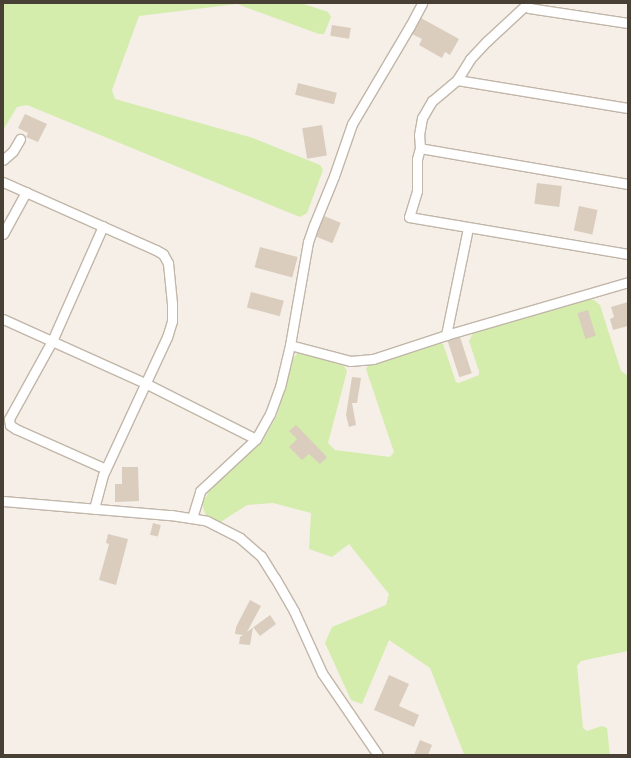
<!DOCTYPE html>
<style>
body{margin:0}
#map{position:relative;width:631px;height:758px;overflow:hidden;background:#f5efe7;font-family:"Space Grotesk",sans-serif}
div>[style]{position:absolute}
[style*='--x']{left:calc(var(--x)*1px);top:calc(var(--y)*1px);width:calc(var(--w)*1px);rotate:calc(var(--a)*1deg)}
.green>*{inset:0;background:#d4ecac}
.building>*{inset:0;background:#dacdbe;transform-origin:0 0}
.roads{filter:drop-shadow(1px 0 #c1b6a8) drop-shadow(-1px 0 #c1b6a8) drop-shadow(0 1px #c1b6a8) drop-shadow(0 -1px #c1b6a8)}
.minor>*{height:9px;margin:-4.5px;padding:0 4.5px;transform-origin:4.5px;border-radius:4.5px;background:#fff}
span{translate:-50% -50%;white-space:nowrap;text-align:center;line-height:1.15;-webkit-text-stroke:3px #fff;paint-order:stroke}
.frame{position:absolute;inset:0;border:4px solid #483f35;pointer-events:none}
</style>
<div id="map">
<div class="green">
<div style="clip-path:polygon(3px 3px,301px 3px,328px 12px,331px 17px,324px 34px,319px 34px,237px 4px,139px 16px,112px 90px,115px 99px,253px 138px,320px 165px,323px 170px,307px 213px,300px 217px,27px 105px,17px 107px,3px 130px)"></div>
<div style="clip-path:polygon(585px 299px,594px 300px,600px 305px,621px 371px,628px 376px,628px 651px,581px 661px,577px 666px,583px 728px,587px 731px,602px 726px,607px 728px,610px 755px,468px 755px,464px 754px,430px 668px,389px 640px,362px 704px,351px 700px,325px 643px,332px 627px,386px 605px,389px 594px,349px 544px,332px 557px,309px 549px,311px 513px,273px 503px,247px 505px,219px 523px,206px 516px,202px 504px,212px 486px,262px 442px,277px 415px,293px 359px,298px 352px,344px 366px,347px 371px,328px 443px,335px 450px,390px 457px,394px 452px,366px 369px,369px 364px,438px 342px,443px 344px,456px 382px,459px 383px,479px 375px,479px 371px,469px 341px,474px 331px)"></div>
</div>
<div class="building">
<div style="clip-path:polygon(421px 18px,459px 39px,450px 55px,445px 52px,442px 58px,419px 45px,422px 39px,412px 34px)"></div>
<div style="left:332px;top:25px;width:19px;height:11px;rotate:9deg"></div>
<div style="left:298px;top:83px;width:40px;height:12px;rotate:14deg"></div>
<div style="clip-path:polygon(25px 114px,47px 124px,38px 142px,26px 137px,28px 133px,18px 128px)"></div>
<div style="left:322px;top:125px;width:31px;height:20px;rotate:81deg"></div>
<div style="left:537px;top:183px;width:25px;height:21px;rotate:7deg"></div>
<div style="left:579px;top:206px;width:19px;height:25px;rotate:12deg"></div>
<div style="left:324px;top:216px;width:18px;height:22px;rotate:22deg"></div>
<div style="left:260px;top:247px;width:39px;height:21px;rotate:15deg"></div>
<div style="left:251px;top:292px;width:34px;height:16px;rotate:15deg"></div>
<div style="clip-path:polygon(628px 302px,628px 326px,613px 330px,610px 319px,614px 317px,611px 307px)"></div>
<div style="left:588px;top:310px;width:27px;height:11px;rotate:73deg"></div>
<div style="left:460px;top:337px;width:38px;height:13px;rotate:72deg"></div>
<div style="clip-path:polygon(352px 377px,361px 378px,357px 403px,352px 403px,356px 425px,349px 427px,346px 415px)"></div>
<div style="clip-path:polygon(296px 425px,327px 457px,320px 464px,309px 454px,302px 460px,289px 447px,297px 439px,289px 431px)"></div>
<div style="clip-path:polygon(122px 467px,138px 467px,139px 501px,115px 502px,115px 484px,122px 484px)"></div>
<div style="left:153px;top:523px;width:8px;height:12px;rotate:14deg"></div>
<div style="clip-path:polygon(108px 534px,128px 539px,116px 585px,99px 580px,109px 544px,106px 543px)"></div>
<div style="clip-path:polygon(250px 600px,261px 606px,247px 632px,270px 615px,276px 624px,260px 636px,253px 627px,250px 645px,239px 644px,240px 637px,243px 635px,235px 634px,236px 627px)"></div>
<div style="clip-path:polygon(389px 675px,409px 684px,399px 706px,419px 715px,414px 727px,374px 710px)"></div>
<div style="clip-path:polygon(420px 740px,432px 745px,428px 755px,414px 755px)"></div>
</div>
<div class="roads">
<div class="minor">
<div style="--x:527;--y:3;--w:5;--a:68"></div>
<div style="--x:529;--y:8;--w:100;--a:8.6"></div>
<div style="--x:457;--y:80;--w:173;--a:9.3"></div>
<div style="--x:420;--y:148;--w:13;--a:-94"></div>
<div style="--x:419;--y:135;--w:17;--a:-80"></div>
<div style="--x:422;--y:118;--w:20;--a:-60"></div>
<div style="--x:432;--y:101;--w:33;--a:-40"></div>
<div style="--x:457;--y:80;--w:25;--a:-58"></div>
<div style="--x:470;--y:59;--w:25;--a:-47"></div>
<div style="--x:487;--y:41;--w:54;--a:-42.8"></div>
<div style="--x:3;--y:160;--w:13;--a:-42"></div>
<div style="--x:13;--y:151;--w:14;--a:-60"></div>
<div style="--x:3;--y:182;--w:167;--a:24"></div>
<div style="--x:156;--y:250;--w:8;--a:30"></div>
<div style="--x:163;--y:254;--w:10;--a:61"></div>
<div style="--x:168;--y:263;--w:41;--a:84.4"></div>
<div style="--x:172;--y:304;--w:17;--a:90"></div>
<div style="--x:172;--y:321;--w:17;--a:107"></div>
<div style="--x:167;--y:337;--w:152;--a:114.9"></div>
<div style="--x:103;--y:475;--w:35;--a:105"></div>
<div style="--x:628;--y:184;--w:211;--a:-170.2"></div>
<div style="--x:420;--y:148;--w:11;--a:105"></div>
<div style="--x:417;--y:159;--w:32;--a:90"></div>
<div style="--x:417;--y:191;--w:27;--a:107"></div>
<div style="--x:409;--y:217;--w:222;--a:9.6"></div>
<div style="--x:103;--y:226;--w:126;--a:113.9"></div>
<div style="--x:52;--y:341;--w:89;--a:118.9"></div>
<div style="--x:9;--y:419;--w:6;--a:81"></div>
<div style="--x:10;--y:425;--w:7;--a:34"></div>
<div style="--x:16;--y:429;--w:98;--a:24"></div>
<div style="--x:3;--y:234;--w:48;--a:-61.3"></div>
<div style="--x:3;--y:319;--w:158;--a:24.3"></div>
<div style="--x:147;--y:384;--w:122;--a:26.8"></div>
<div style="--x:446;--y:335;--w:109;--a:-78.4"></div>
<div style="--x:290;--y:345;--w:62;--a:14.9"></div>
<div style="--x:350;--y:361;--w:23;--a:-5"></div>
<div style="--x:373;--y:359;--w:77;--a:-18.2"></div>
<div style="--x:446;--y:335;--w:190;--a:-16.2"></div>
<div style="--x:3;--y:501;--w:169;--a:4.8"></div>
<div style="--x:171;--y:515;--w:36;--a:9"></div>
<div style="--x:207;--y:521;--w:37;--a:27"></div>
<div style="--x:240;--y:538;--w:28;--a:41"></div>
<div style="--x:261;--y:556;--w:26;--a:58"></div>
<div style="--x:275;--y:578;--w:38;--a:60"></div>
<div style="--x:294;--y:611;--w:68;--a:65.7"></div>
<div style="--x:322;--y:673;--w:99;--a:55.7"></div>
<div style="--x:192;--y:518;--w:28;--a:-73"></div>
<div style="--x:200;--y:491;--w:76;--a:-42.9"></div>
<div style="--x:256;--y:439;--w:29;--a:-61"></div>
<div style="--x:270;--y:414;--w:29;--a:-70"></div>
<div style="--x:280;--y:387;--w:43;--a:-76.6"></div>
<div style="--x:290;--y:345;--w:105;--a:-80.1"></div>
<div style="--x:308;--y:242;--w:18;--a:-71"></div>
<div style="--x:314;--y:225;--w:53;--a:-67.8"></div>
<div style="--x:334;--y:176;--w:55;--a:-70.9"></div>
<div style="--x:352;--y:124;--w:114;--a:-59.4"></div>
<div style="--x:410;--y:26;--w:26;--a:-62"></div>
</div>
</div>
<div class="frame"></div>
</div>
